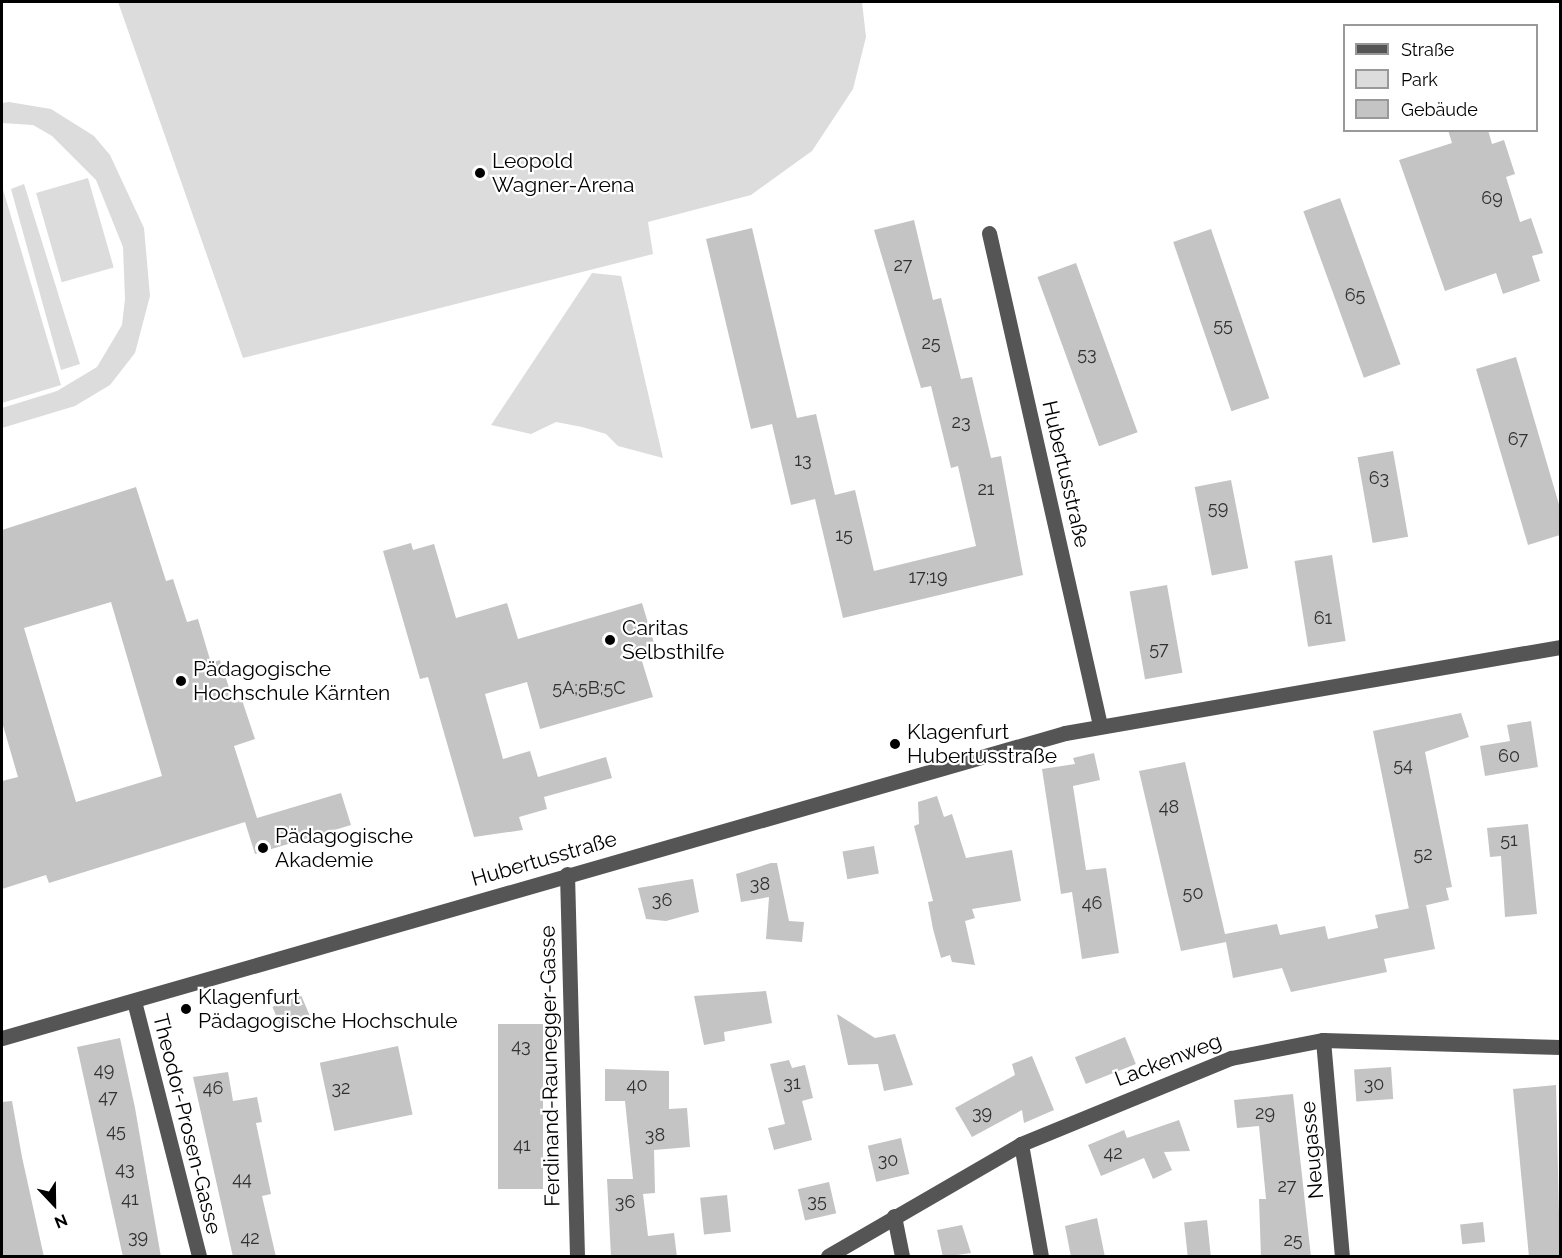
<!DOCTYPE html>
<meta charset="utf-8">
<style>
body{margin:0}
#map{position:relative;width:1562px;height:1258px;overflow:hidden;background:#fff;font-family:Raleway,sans-serif}
div>[style]{position:absolute}
[style*='--x']{left:calc(var(--x)*1px);top:calc(var(--y)*1px);width:calc(var(--w)*1px);rotate:calc(var(--a)*1deg)}
.green>*{inset:0;background:#dcdcdc;transform-origin:0 0}
.building>*{inset:0;background:#c4c4c4;transform-origin:0 0}
.minor>*{height:15px;margin:-7.5px;padding:0 7.5px;transform-origin:7.5px;border-radius:7.5px;background:#555}
.dots>*{width:16px;height:16px;translate:-50% -50%;box-sizing:border-box;border:3px solid #fff;border-radius:50%}
span{translate:-50% -50%;white-space:nowrap;text-align:center;line-height:1.15;-webkit-text-stroke:4.5px #fff;paint-order:stroke}
.number-label{font-size:18px;color:#313131}
.number-label span{-webkit-text-stroke-width:0}
.poi-label{font-size:21px;color:#000}
.left{translate:0 -50%;text-align:left}
.street-label{font-size:21px;color:#000}
.frame{position:absolute;inset:0;border:3px solid #000;pointer-events:none}
.legend{position:absolute;left:1343px;top:24px;width:195px;height:108px;box-sizing:border-box;background:#fff;border:2px solid #999;margin:0;padding:8px 10px;list-style:none;font-size:18px;color:#000}
.legend li{display:flex;align-items:center;gap:12px;height:30px}
.legend b{width:30px;border:2px solid #999}
.north{position:absolute;left:24px;top:1174px;width:60px;height:60px;-webkit-text-stroke:4px #fff;paint-order:stroke;rotate:158deg;font-size:16px;font-weight:700;line-height:24px;text-align:center;color:#000}
.north::after{content:'';display:block;margin:auto;width:21px;height:27px;background:#000;clip-path:polygon(50% 0,100% 100%,50% 72%,0 100%)}
</style>
<div id="map">
<div class="green">
<div style="clip-path:polygon(118px 2px,862px 2px,866px 37px,853px 89px,812px 151px,751px 195px,648px 222px,653px 254px,243px 358px)"></div>
<div style="clip-path:polygon(9px 102px,51px 109px,94px 136px,110px 155px,144px 228px,150px 296px,135px 353px,110px 385px,75px 406px,2px 428px,2px 408px,57px 391px,97px 367px,122px 325px,125px 299px,123px 247px,96px 180px,52px 136px,33px 125px,2px 123px,2px 103px)"></div>
<div style="left:88px;top:178px;width:93px;height:54px;rotate:74deg"></div>
<div style="clip-path:polygon(24px 184px,80px 364px,61px 370px,11px 189px)"></div>
<div style="clip-path:polygon(2px 186px,61px 385px,2px 403px)"></div>
<div style="clip-path:polygon(592px 273px,621px 276px,663px 458px,618px 446px,606px 434px,582px 427px,556px 422px,531px 434px,491px 425px)"></div>
</div>
<div class="building">
<div style="clip-path:polygon(1448px 130px,1488px 130px,1492px 144px,1504px 140px,1515px 174px,1506px 177px,1520px 222px,1531px 218px,1543px 253px,1532px 256px,1540px 281px,1503px 294px,1496px 273px,1445px 291px,1399px 160px,1452px 143px)"></div>
<div style="left:1340px;top:198px;width:177px;height:39px;rotate:70deg"></div>
<div style="clip-path:polygon(914px 220px,933px 300px,941px 298px,961px 379px,972px 377px,991px 458px,1001px 456px,1023px 575px,843px 618px,815px 499px,791px 505px,772px 424px,751px 429px,706px 239px,752px 228px,797px 418px,816px 414px,835px 495px,855px 490px,874px 571px,976px 546px,958px 466px,951px 468px,931px 386px,921px 388px,874px 230px)"></div>
<div style="left:1211px;top:229px;width:179px;height:40px;rotate:71deg"></div>
<div style="left:1076px;top:263px;width:180px;height:41px;rotate:70deg"></div>
<div style="clip-path:polygon(1516px 357px,1560px 508px,1560px 535px,1528px 545px,1476px 369px)"></div>
<div style="left:1393px;top:451px;width:87px;height:36px;rotate:80deg"></div>
<div style="left:1231px;top:480px;width:90px;height:37px;rotate:79deg"></div>
<div style="clip-path:polygon(evenodd,136px 487px,166px 581px,173px 579px,187px 622px,198px 619px,211px 663px,220px 660px,234px 703px,242px 700px,255px 739px,234px 746px,257px 818px,341px 793px,351px 825px,255px 854px,245px 822px,49px 883px,46px 875px,2px 889px,2px 781px,18px 777px,2px 722px,2px 530px,136px 487px,111px 602px,162px 776px,76px 802px,24px 628px,111px 602px)"></div>
<div style="clip-path:polygon(411px 543px,413px 550px,434px 544px,456px 618px,507px 603px,518px 639px,642px 603px,657px 653px,641px 658px,653px 697px,540px 729px,527px 682px,485px 694px,503px 759px,530px 751px,538px 777px,606px 757px,612px 778px,544px 797px,547px 809px,519px 817px,523px 830px,474px 837px,428px 677px,420px 679px,383px 551px)"></div>
<div style="left:1332px;top:555px;width:87px;height:38px;rotate:81deg"></div>
<div style="left:1167px;top:585px;width:89px;height:38px;rotate:80deg"></div>
<div style="clip-path:polygon(1461px 713px,1469px 737px,1425px 752px,1452px 887px,1446px 888px,1449px 900px,1409px 909px,1373px 731px)"></div>
<div style="clip-path:polygon(1531px 721px,1538px 767px,1485px 776px,1480px 746px,1510px 741px,1507px 725px)"></div>
<div style="clip-path:polygon(1094px 753px,1100px 780px,1073px 786px,1086px 870px,1106px 868px,1119px 953px,1082px 959px,1072px 892px,1061px 894px,1042px 769px,1075px 764px,1073px 758px)"></div>
<div style="clip-path:polygon(1185px 762px,1225px 934px,1277px 924px,1280px 935px,1325px 926px,1328px 939px,1378px 928px,1375px 915px,1426px 905px,1435px 949px,1384px 959px,1387px 972px,1291px 992px,1282px 968px,1233px 978px,1226px 942px,1181px 951px,1139px 771px)"></div>
<div style="clip-path:polygon(937px 796px,944px 817px,952px 814px,966px 858px,1012px 850px,1021px 901px,972px 909px,975px 918px,965px 921px,975px 965px,952px 962px,950px 955px,941px 958px,933px 929px,928px 902px,933px 901px,914px 826px,919px 824px,918px 802px)"></div>
<div style="clip-path:polygon(1528px 824px,1537px 914px,1505px 917px,1501px 856px,1490px 857px,1487px 828px)"></div>
<div style="left:874px;top:846px;width:28px;height:32px;rotate:80deg"></div>
<div style="clip-path:polygon(771px 863px,777px 863px,789px 921px,804px 922px,802px 942px,766px 939px,769px 897px,741px 902px,736px 874px)"></div>
<div style="clip-path:polygon(693px 879px,699px 912px,666px 921px,646px 919px,638px 888px)"></div>
<div style="clip-path:polygon(766px 991px,772px 1023px,724px 1032px,725px 1041px,704px 1045px,694px 996px)"></div>
<div style="left:301px;top:995px;width:23px;height:31px;rotate:67deg"></div>
<div style="clip-path:polygon(837px 1014px,875px 1038px,895px 1034px,913px 1085px,884px 1091px,878px 1064px,848px 1065px)"></div>
<div style="left:498px;top:1024px;width:45px;height:165px"></div>
<div style="left:1125px;top:1037px;width:29px;height:54px;rotate:68deg"></div>
<div style="clip-path:polygon(120px 1038px,135px 1108px,161px 1257px,123px 1257px,77px 1047px)"></div>
<div style="left:398px;top:1046px;width:70px;height:80px;rotate:78deg"></div>
<div style="clip-path:polygon(1032px 1056px,1054px 1110px,1024px 1123px,1022px 1110px,972px 1137px,955px 1108px,1015px 1075px,1012px 1064px)"></div>
<div style="clip-path:polygon(789px 1060px,792px 1068px,805px 1065px,813px 1098px,802px 1101px,812px 1140px,774px 1150px,768px 1128px,785px 1124px,770px 1064px)"></div>
<div style="left:1391px;top:1067px;width:32px;height:37px;rotate:86deg"></div>
<div style="clip-path:polygon(605px 1069px,669px 1071px,669px 1109px,687px 1108px,690px 1147px,654px 1150px,655px 1193px,643px 1194px,648px 1236px,674px 1233px,677px 1257px,611px 1257px,607px 1179px,633px 1179px,625px 1101px,605px 1101px)"></div>
<div style="clip-path:polygon(228px 1072px,233px 1101px,257px 1097px,262px 1122px,256px 1123px,271px 1194px,262px 1196px,276px 1257px,233px 1257px,193px 1077px)"></div>
<div style="clip-path:polygon(1556px 1085px,1560px 1257px,1529px 1257px,1513px 1089px)"></div>
<div style="clip-path:polygon(1293px 1094px,1311px 1257px,1261px 1257px,1259px 1199px,1266px 1199px,1259px 1126px,1237px 1128px,1234px 1100px)"></div>
<div style="clip-path:polygon(12px 1101px,22px 1157px,44px 1257px,2px 1257px,2px 1102px)"></div>
<div style="clip-path:polygon(1179px 1120px,1190px 1151px,1164px 1152px,1172px 1170px,1153px 1179px,1144px 1158px,1101px 1176px,1088px 1145px,1124px 1130px,1127px 1138px)"></div>
<div style="left:901px;top:1138px;width:37px;height:34px;rotate:77deg"></div>
<div style="left:829px;top:1182px;width:32px;height:32px;rotate:77deg"></div>
<div style="left:727px;top:1195px;width:37px;height:27px;rotate:84deg"></div>
<div style="clip-path:polygon(1097px 1218px,1105px 1257px,1071px 1257px,1065px 1226px)"></div>
<div style="left:1207px;top:1220px;width:37px;height:23px;rotate:84deg"></div>
<div style="left:1483px;top:1222px;width:20px;height:23px;rotate:84deg"></div>
<div style="clip-path:polygon(962px 1225px,971px 1253px,943px 1257px,937px 1230px)"></div>
</div>
<div class="minor">
<div style="--x:989;--y:233;--w:504;--a:77.29"></div>
<div style="--x:567;--y:874;--w:382;--a:88.5"></div>
<div style="--x:134;--y:1001;--w:263;--a:75.7"></div>
<div style="--x:2;--y:1038;--w:1106;--a:-16.01"></div>
<div style="--x:1065;--y:733;--w:502;--a:-9.86"></div>
<div style="--x:1323;--y:1040;--w:217;--a:85"></div>
<div style="--x:1021;--y:1144;--w:114;--a:79.9"></div>
<div style="--x:894;--y:1216;--w:41;--a:78.7"></div>
<div style="--x:828;--y:1256;--w:223;--a:-30.1"></div>
<div style="--x:1021;--y:1144;--w:227;--a:-22.3"></div>
<div style="--x:1231;--y:1058;--w:94;--a:-11.1"></div>
<div style="--x:1323;--y:1040;--w:237;--a:1.7"></div>
</div>
<div class="dots">
<div style="left:480px;top:173px;background:#000"></div>
<div style="left:610px;top:640px;background:#000"></div>
<div style="left:181px;top:681px;background:#000"></div>
<div style="left:895px;top:744px;background:#000"></div>
<div style="left:263px;top:848px;background:#000"></div>
<div style="left:186px;top:1009px;background:#000"></div>
</div>
<div class="number-label">
<span style="left:1492px;top:198px">69</span>
<span style="left:903px;top:265px">27</span>
<span style="left:1355px;top:295px">65</span>
<span style="left:1223px;top:325px">55</span>
<span style="left:931px;top:343px">25</span>
<span style="left:1087px;top:354px">53</span>
<span style="left:961px;top:422px">23</span>
<span style="left:1518px;top:439px">67</span>
<span style="left:803px;top:460px">13</span>
<span style="left:1379px;top:478px">63</span>
<span style="left:986px;top:489px">21</span>
<span style="left:1218px;top:508px">59</span>
<span style="left:844px;top:535px">15</span>
<span style="left:928px;top:577px">17;19</span>
<span style="left:1323px;top:618px">61</span>
<span style="left:1159px;top:649px">57</span>
<span style="left:589px;top:688px">5A;5B;5C</span>
<span style="left:1509px;top:756px">60</span>
<span style="left:1403px;top:765px">54</span>
<span style="left:1169px;top:807px">48</span>
<span style="left:1509px;top:840px">51</span>
<span style="left:1423px;top:854px">52</span>
<span style="left:760px;top:884px">38</span>
<span style="left:1193px;top:893px">50</span>
<span style="left:662px;top:900px">36</span>
<span style="left:1092px;top:903px">46</span>
<span style="left:521px;top:1046px">43</span>
<span style="left:104px;top:1070px">49</span>
<span style="left:792px;top:1083px">31</span>
<span style="left:1374px;top:1084px">30</span>
<span style="left:637px;top:1085px">40</span>
<span style="left:213px;top:1088px">46</span>
<span style="left:341px;top:1088px">32</span>
<span style="left:108px;top:1097px">47</span>
<span style="left:982px;top:1113px">39</span>
<span style="left:1265px;top:1113px">29</span>
<span style="left:116px;top:1131px">45</span>
<span style="left:655px;top:1135px">38</span>
<span style="left:522px;top:1145px">41</span>
<span style="left:1113px;top:1153px">42</span>
<span style="left:888px;top:1160px">30</span>
<span style="left:125px;top:1169px">43</span>
<span style="left:242px;top:1179px">44</span>
<span style="left:1287px;top:1186px">27</span>
<span style="left:130px;top:1199px">41</span>
<span style="left:817px;top:1201px">35</span>
<span style="left:625px;top:1202px">36</span>
<span style="left:138px;top:1237px">39</span>
<span style="left:250px;top:1238px">42</span>
<span style="left:1293px;top:1240px">25</span>
</div>
<div class="poi-label">
<span class="left" style="left:492px;top:173px">Leopold<br>Wagner-Arena</span>
<span class="left" style="left:622px;top:640px">Caritas<br>Selbsthilfe</span>
<span class="left" style="left:193px;top:681px">Pädagogische<br>Hochschule Kärnten</span>
<span class="left" style="left:907px;top:744px">Klagenfurt<br>Hubertusstraße</span>
<span class="left" style="left:275px;top:848px">Pädagogische<br>Akademie</span>
<span class="left" style="left:198px;top:1009px">Klagenfurt<br>Pädagogische Hochschule</span>
</div>
<div class="street-label">
<span style="left:1066px;top:474px;rotate:77deg">Hubertusstraße</span>
<span style="left:544px;top:859px;rotate:-16deg">Hubertusstraße</span>
<span style="left:1168px;top:1060px;rotate:-21deg">Lackenweg</span>
<span style="left:550px;top:1066px;rotate:-91deg">Ferdinand-Raunegger-Gasse</span>
<span style="left:187px;top:1124px;rotate:76deg">Theodor-Prosen-Gasse</span>
<span style="left:1312px;top:1150px;rotate:-95deg">Neugasse</span>
</div>
<div class="frame"></div>
<ul class="legend">
<li><b style="height:8px;background:#555"></b>Straße</li>
<li><b style="height:16px;background:#dcdcdc"></b>Park</li>
<li><b style="height:16px;background:#c4c4c4"></b>Gebäude</li>
</ul>
<div class="north">N</div>
</div>
